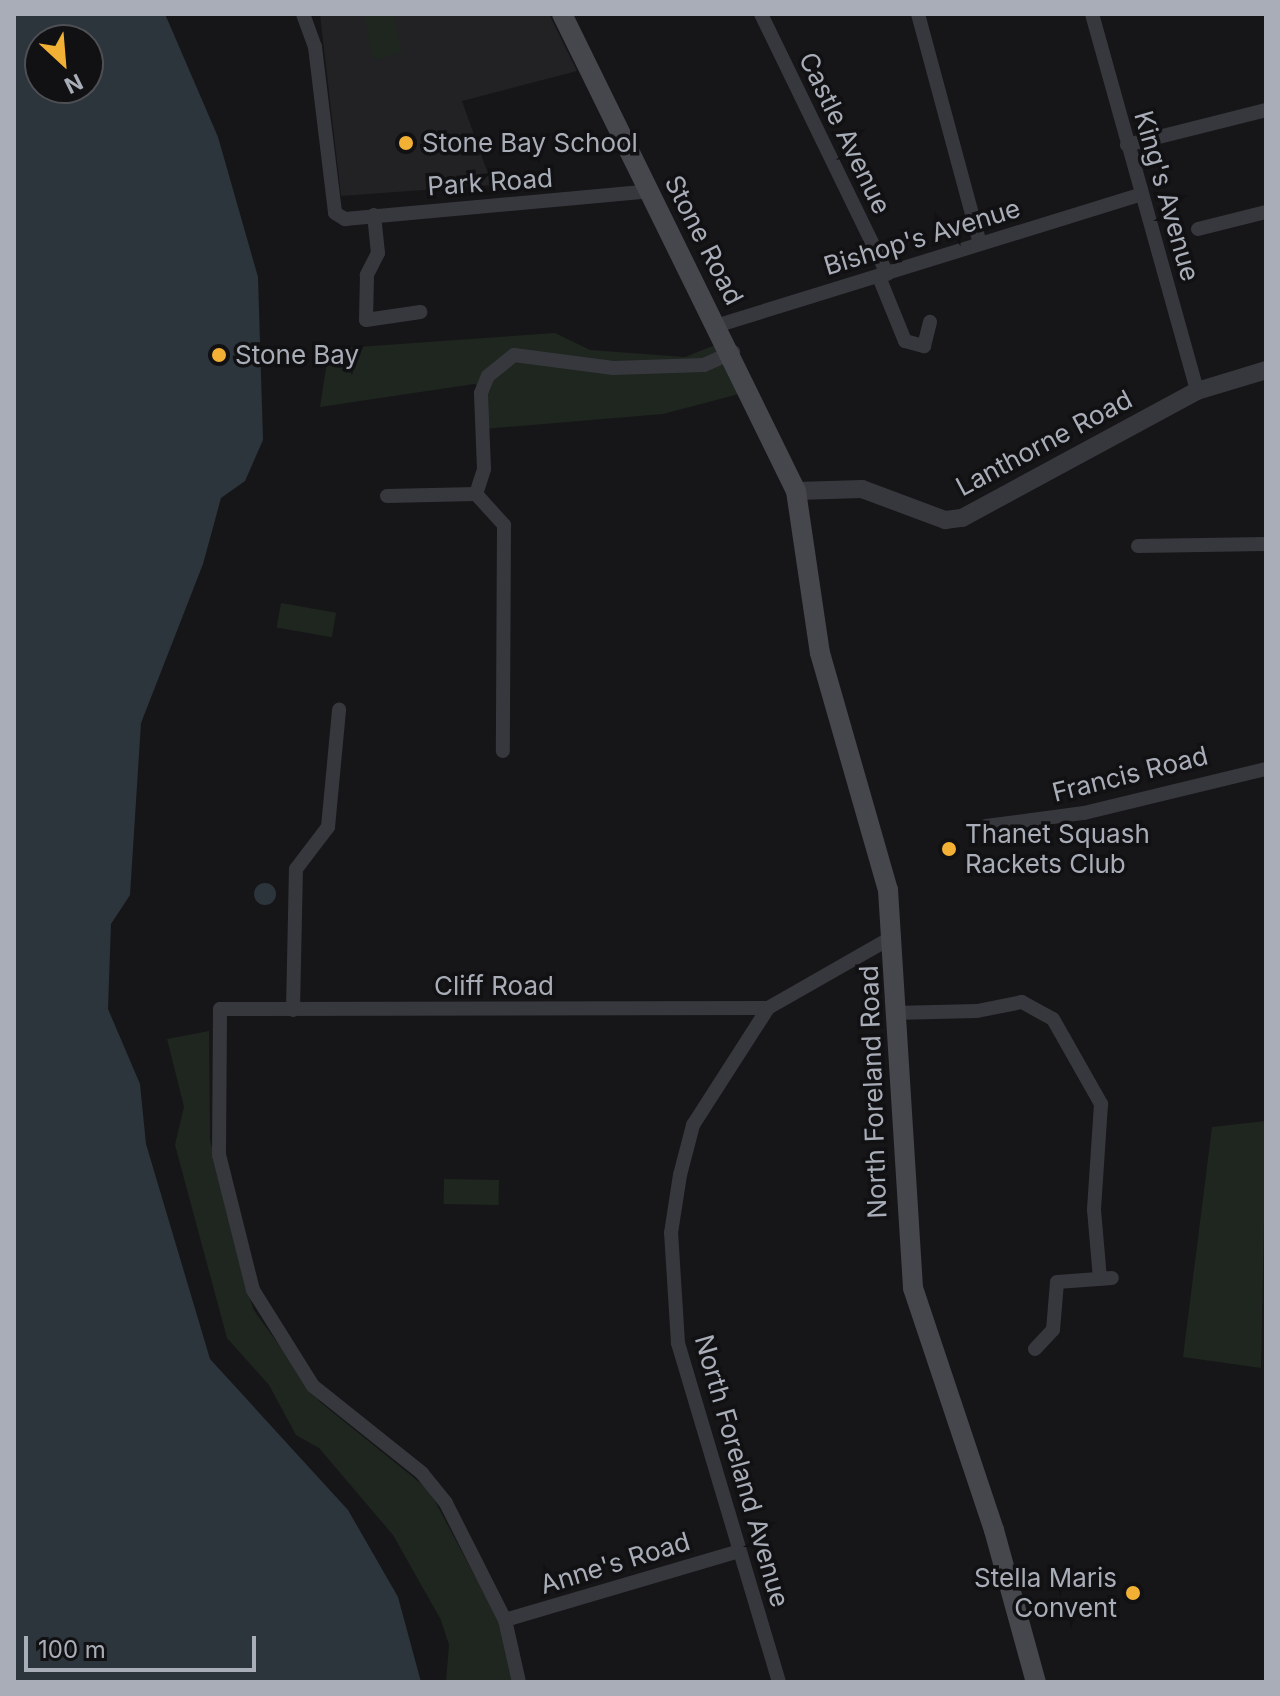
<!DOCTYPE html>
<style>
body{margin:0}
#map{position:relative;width:1280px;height:1696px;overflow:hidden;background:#161618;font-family:Inter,sans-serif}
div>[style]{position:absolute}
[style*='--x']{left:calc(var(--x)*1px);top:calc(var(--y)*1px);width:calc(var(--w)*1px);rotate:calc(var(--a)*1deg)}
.built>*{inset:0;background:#222225}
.green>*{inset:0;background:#1e261f;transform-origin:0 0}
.water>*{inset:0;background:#2c353c}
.round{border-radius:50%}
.minor>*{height:14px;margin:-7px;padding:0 7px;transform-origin:7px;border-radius:7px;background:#37383d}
.tertiary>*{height:18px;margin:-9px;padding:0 9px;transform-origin:9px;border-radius:9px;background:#37383d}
.secondary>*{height:20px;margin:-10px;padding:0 10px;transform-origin:10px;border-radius:10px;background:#45474d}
.dots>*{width:22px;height:22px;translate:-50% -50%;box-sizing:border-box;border:4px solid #111113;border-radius:50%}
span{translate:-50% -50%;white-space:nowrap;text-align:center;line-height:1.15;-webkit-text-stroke:7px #111113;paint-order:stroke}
.street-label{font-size:26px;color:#a8adb8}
.poi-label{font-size:26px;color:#a8adb8}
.left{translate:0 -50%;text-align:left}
.right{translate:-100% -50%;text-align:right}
.frame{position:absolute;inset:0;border:16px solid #a8adb8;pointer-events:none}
.north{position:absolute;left:24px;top:24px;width:80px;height:80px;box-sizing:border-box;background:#111113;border:2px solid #4d4f55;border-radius:50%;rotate:154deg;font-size:22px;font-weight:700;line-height:32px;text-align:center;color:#a8adb8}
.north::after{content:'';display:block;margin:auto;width:28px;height:36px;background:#f2b134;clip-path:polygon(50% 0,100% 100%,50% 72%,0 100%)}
.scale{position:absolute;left:24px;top:1636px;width:232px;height:36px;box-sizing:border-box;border:4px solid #a8adb8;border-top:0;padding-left:10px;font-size:24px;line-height:28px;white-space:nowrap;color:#a8adb8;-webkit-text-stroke:6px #111113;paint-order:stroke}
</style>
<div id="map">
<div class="built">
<div style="clip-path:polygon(320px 14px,549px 14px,577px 71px,462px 101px,492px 185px,341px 196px)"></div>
</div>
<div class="green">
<div style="clip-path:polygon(364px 14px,393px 14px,402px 53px,373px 60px)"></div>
<div style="clip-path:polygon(555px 333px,590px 350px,685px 357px,715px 345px,739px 394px,663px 414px,483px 429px,486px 389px,474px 384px,320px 407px,329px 349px)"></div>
<div style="left:281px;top:603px;width:56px;height:25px;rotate:10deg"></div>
<div style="clip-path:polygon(209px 1031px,210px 1140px,253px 1309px,320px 1402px,429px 1490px,502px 1627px,514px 1682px,446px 1682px,449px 1645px,441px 1620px,393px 1535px,319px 1448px,296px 1435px,269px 1385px,227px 1338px,175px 1145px,184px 1107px,167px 1039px)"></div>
<div style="clip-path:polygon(1266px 1121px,1261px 1368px,1183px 1357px,1212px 1127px)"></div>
<div style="left:444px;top:1179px;width:55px;height:25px;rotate:1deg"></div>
</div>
<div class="water">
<div style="clip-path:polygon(evenodd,14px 14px,165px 14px,218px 137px,258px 277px,263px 440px,245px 481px,221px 498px,203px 564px,141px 723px,130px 895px,111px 924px,108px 1009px,140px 1084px,146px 1144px,210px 1359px,348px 1510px,398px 1597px,421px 1682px,14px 1682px,14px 14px,88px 40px,88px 88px,40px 88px,40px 40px,88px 40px)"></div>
<div class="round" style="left:254px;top:883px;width:22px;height:22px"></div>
</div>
<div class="minor">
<div style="--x:303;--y:14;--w:35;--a:70"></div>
<div style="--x:315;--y:47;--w:167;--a:83.1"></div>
<div style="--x:335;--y:213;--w:12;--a:31"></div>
<div style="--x:345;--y:219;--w:306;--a:-5.2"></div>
<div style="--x:761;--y:14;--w:289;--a:64.1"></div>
<div style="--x:918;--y:14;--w:238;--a:74.9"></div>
<div style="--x:1092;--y:14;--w:391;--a:74.4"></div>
<div style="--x:1127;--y:145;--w:143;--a:-14.1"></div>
<div style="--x:374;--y:215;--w:38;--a:84"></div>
<div style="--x:378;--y:253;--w:25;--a:117"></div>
<div style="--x:367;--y:275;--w:45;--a:91.3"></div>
<div style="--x:366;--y:320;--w:55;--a:-8.4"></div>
<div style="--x:1198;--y:229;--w:70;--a:-14"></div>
<div style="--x:879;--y:277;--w:69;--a:67.9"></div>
<div style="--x:905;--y:341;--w:20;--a:15"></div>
<div style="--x:924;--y:346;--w:25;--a:-76"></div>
<div style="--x:719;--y:325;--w:441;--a:-17.2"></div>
<div style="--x:476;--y:494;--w:26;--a:-72"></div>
<div style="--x:484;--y:469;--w:76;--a:-92.3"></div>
<div style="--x:481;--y:393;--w:18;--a:-68"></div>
<div style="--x:488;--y:376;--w:33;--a:-39"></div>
<div style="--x:514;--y:355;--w:100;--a:7.5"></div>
<div style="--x:613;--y:368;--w:91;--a:-1.9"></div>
<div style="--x:704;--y:365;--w:32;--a:-24"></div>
<div style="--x:387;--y:496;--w:89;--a:-1.3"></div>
<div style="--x:476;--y:494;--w:42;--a:47.9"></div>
<div style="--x:504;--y:525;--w:226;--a:90.3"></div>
<div style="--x:1138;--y:546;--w:128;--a:-0.9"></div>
<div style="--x:986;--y:826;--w:99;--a:-7.6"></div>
<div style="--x:1084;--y:813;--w:187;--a:-13.6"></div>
<div style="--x:293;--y:1010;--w:141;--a:-88.8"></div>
<div style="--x:296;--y:869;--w:53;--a:-52.7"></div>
<div style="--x:328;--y:827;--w:118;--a:-84.6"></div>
<div style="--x:893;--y:1013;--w:84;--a:-1.4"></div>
<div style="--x:977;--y:1011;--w:46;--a:-11.3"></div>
<div style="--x:1022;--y:1002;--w:35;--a:29"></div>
<div style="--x:1053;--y:1019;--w:98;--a:60.5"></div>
<div style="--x:1101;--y:1104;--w:106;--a:93.8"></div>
<div style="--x:1094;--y:1210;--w:69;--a:85"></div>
<div style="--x:1035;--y:1349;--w:26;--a:-47"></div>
<div style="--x:1053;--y:1330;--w:48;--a:-85.2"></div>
<div style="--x:1057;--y:1282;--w:55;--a:-4.2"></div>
<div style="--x:505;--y:1620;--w:244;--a:-16.4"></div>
<div style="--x:519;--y:1682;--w:64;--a:-102.7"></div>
<div style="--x:505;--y:1620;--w:131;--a:-116.8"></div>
<div style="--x:446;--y:1503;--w:38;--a:-129"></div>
<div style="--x:422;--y:1473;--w:139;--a:-141.4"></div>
<div style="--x:313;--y:1386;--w:113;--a:-122"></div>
<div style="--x:253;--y:1290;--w:139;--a:-104.1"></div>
<div style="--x:219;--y:1155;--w:146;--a:-89.6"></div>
<div style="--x:220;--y:1009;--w:548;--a:-0.1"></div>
<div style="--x:779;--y:1682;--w:354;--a:-106.6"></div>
<div style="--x:678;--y:1343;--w:110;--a:-93.6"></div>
<div style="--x:671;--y:1233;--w:59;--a:-81.2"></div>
<div style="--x:680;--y:1175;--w:52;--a:-75.4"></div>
<div style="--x:693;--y:1125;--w:139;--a:-57.3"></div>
<div style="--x:768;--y:1008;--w:145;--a:-29.7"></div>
</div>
<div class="tertiary">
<div style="--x:796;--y:491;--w:66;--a:-1.7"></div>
<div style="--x:862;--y:489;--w:89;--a:20.5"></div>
<div style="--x:945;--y:520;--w:17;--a:-7"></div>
<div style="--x:962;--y:518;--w:267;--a:-28.4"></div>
<div style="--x:1197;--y:391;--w:72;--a:-16.9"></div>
</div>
<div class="secondary">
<div style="--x:562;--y:14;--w:531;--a:63.87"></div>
<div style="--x:796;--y:491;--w:164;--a:81.6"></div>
<div style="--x:820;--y:653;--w:247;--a:74"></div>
<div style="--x:888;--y:890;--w:399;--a:86.4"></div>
<div style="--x:913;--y:1288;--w:255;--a:71.5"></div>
<div style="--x:994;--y:1530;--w:158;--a:74.6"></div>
</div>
<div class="dots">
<div style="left:406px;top:143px;background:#f2b134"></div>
<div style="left:219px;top:355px;background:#f2b134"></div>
<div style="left:949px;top:849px;background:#f2b134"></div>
<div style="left:1133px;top:1593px;background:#f2b134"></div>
</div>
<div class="street-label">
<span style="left:845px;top:133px;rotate:64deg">Castle Avenue</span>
<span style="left:490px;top:182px;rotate:-4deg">Park Road</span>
<span style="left:1167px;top:196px;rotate:74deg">King's Avenue</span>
<span style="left:922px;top:237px;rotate:-17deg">Bishop's Avenue</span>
<span style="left:704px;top:240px;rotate:63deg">Stone Road</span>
<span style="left:1044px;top:443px;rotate:-28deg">Lanthorne Road</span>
<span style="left:1130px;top:774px;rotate:-14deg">Francis Road</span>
<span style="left:494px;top:986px">Cliff Road</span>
<span style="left:873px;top:1092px;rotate:-92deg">North Foreland Road</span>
<span style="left:742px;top:1471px;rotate:74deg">North Foreland Avenue</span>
<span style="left:615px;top:1563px;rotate:-17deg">Anne's Road</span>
</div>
<div class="poi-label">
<span class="left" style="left:422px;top:143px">Stone Bay School</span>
<span class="left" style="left:235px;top:355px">Stone Bay</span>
<span class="left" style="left:965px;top:849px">Thanet Squash<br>Rackets Club</span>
<span class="right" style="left:1117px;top:1593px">Stella Maris<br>Convent</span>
</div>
<div class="frame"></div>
<div class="north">N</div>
<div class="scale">100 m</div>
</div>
